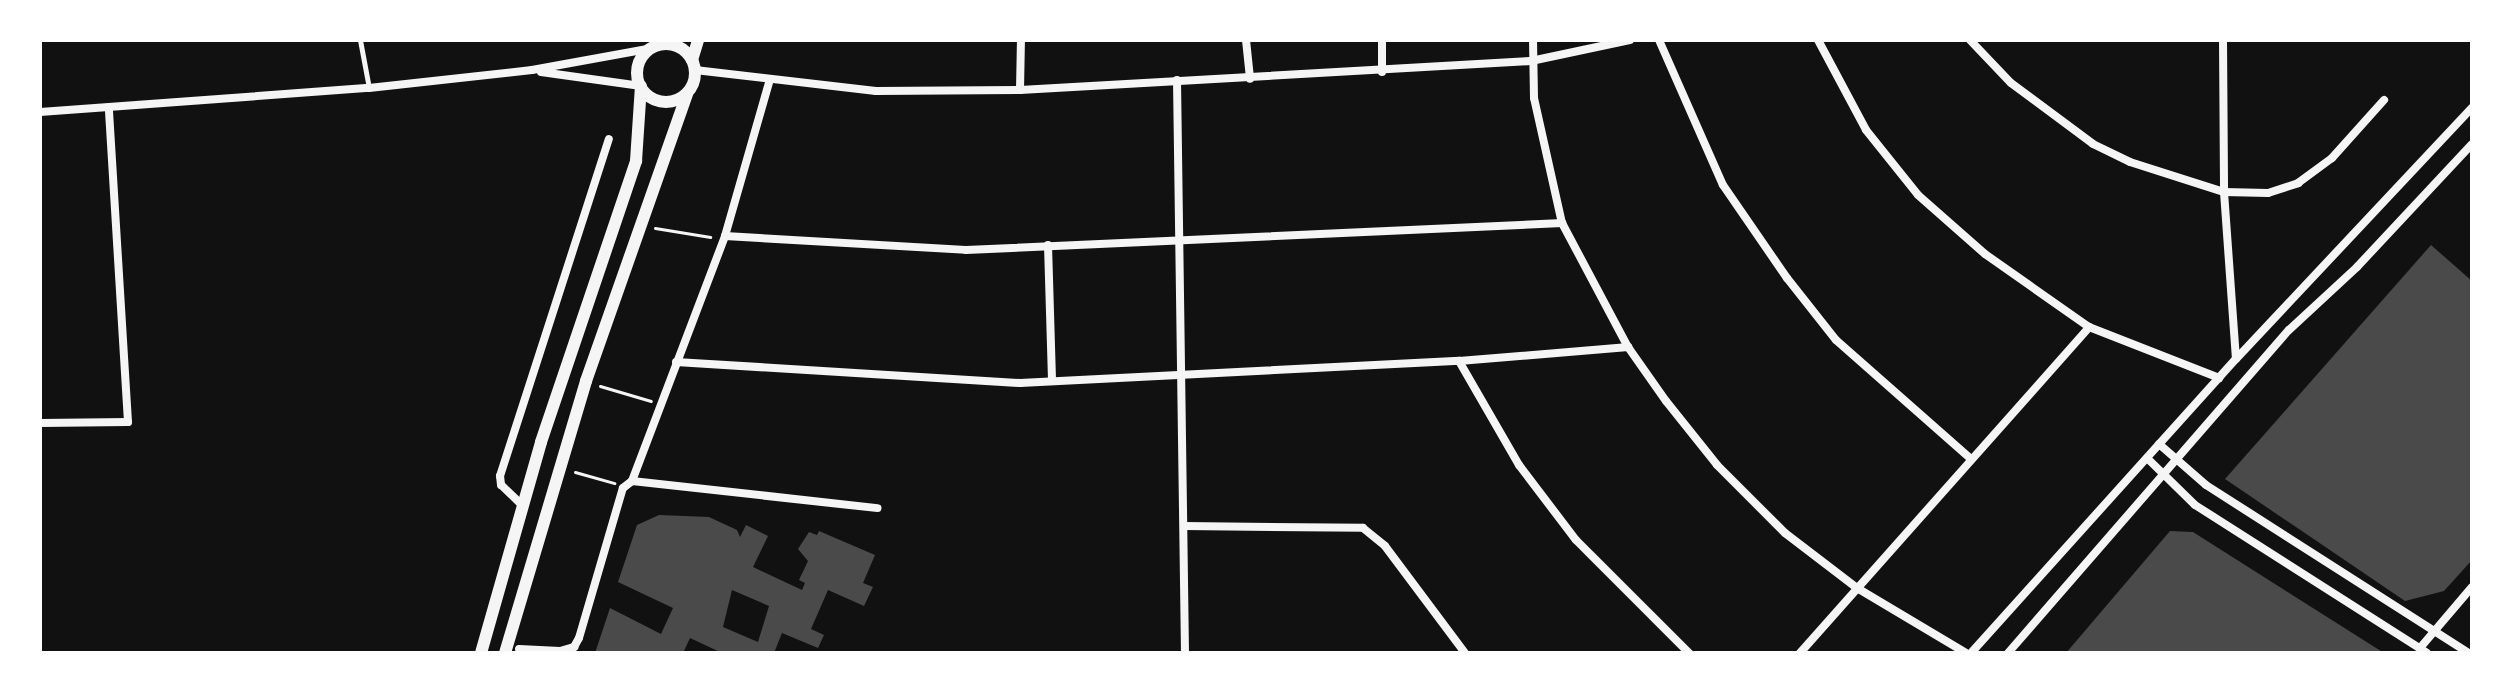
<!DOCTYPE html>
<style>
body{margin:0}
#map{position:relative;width:2512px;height:693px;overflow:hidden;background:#111;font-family:Karla,sans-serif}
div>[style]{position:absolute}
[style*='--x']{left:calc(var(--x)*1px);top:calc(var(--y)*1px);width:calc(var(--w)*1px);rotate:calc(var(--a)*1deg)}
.building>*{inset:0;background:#4a4a4a}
.path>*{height:3px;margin:-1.5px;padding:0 1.5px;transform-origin:1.5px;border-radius:1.5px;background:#f5f5f5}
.service>*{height:5px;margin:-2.5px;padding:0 2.5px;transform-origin:2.5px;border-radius:2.5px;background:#f5f5f5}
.minor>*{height:8px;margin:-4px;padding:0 4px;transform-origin:4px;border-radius:4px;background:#f5f5f5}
.tertiary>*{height:12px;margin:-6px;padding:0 6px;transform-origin:6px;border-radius:6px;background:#f5f5f5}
.tertiary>.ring{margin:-6px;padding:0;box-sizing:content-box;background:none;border:12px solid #f5f5f5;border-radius:50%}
span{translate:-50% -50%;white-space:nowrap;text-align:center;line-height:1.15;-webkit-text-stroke:6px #fff;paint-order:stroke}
.frame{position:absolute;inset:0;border:42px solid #fff;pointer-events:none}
</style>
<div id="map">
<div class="building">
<div style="clip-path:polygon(2431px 245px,2472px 281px,2472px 560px,2444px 591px,2405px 601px,2225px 479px)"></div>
<div style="clip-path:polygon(evenodd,659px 515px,709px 517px,737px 530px,740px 537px,746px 525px,768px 536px,753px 567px,802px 590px,805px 583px,799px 580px,808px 561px,798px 549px,809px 532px,817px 535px,819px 531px,875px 555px,863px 583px,873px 587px,864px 606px,828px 590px,811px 629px,824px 635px,818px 648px,782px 633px,774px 653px,722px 653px,690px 638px,683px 653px,595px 653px,610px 608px,661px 634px,673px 608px,618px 582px,637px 525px,659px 515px,732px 590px,769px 606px,758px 642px,723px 627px,732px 590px)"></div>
<div style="clip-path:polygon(2170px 531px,2193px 532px,2384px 653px,2066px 653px)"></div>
</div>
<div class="path">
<div style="--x:655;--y:228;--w:56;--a:9.3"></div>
<div style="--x:600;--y:386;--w:53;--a:16.4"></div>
<div style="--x:575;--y:472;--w:41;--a:15.8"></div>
</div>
<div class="service">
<div style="--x:360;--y:40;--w:49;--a:79.4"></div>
</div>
<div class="minor">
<div style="--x:1246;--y:40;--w:39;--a:84"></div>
<div style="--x:1382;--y:40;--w:32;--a:90"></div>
<div style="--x:1533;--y:40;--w:58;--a:89"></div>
<div style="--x:1534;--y:98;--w:128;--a:77.4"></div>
<div style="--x:1562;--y:223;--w:140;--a:62"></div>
<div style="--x:1628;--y:347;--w:66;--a:54.9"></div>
<div style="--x:1666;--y:401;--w:82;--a:51.4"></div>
<div style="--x:1717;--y:465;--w:96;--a:45"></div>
<div style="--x:1785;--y:533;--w:91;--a:37.4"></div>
<div style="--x:1857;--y:588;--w:127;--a:30.8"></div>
<div style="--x:1659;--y:40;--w:158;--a:66.2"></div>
<div style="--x:1723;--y:185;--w:113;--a:55.5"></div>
<div style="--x:1787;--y:278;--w:79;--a:51.7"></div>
<div style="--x:1836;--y:340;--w:180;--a:41.4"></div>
<div style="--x:1818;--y:40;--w:102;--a:61.9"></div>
<div style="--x:1866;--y:130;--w:83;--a:51.3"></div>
<div style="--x:1918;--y:195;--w:89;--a:41.4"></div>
<div style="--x:1985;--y:254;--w:127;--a:35.1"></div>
<div style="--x:2089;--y:327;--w:140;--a:21.4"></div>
<div style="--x:1970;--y:40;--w:59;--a:46.4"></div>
<div style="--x:2011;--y:83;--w:102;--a:36.6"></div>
<div style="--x:2093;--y:144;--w:41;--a:25.9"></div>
<div style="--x:2130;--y:162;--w:99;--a:17.7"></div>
<div style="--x:2224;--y:192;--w:44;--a:1.3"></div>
<div style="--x:2268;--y:193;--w:32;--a:-18"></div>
<div style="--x:2298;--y:183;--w:42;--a:-36.3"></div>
<div style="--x:2332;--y:158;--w:78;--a:-48.1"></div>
<div style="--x:2223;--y:40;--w:152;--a:89.6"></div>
<div style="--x:2224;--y:192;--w:167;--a:85.9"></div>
<div style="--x:695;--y:70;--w:182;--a:6.6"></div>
<div style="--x:876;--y:91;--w:144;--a:-0.4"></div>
<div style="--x:1020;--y:90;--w:512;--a:-3.25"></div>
<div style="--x:1531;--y:61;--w:101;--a:-12"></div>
<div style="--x:541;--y:72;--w:101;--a:8"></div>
<div style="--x:1177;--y:80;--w:573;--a:89.2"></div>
<div style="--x:1020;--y:90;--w:50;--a:-88.9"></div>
<div style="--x:40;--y:112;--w:330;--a:-4.2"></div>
<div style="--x:369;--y:88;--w:164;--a:-6.3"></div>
<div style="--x:532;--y:70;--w:123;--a:-10.3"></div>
<div style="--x:725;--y:236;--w:241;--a:3.3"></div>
<div style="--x:966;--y:250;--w:597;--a:-2.59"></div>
<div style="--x:1048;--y:245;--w:135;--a:88.3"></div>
<div style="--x:1459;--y:361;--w:120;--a:60"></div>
<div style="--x:1519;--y:465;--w:94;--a:52.8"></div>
<div style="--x:1576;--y:540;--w:160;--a:45"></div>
<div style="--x:676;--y:362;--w:345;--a:3.5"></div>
<div style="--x:1020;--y:383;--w:440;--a:-2.9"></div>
<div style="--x:1459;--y:361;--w:170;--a:-4.7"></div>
<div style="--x:40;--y:423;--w:88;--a:-0.7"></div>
<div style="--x:128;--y:422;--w:315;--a:-93.5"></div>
<div style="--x:2159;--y:444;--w:62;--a:41.1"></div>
<div style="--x:2206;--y:485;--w:312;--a:32.6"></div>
<div style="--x:2147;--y:458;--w:67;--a:44.4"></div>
<div style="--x:2195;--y:505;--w:275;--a:32.5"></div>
<div style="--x:632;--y:481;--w:247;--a:6.3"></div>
<div style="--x:523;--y:506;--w:30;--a:-136"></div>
<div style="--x:501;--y:485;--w:9;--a:-96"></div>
<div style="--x:500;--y:476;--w:354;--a:-72.1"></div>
<div style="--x:1184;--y:526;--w:179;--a:0.6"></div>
<div style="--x:1363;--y:528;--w:28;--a:39"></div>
<div style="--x:1385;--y:546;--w:134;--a:53.2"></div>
<div style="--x:2420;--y:648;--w:80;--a:-49.6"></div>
<div style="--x:519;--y:649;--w:41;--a:2.8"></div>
<div style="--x:560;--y:651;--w:15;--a:-16"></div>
<div style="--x:574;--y:647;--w:10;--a:-61"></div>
<div style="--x:579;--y:638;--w:156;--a:-73.7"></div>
<div style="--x:623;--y:488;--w:11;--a:-38"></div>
<div style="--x:632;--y:481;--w:262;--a:-69.2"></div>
<div style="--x:725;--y:236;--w:163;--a:-74"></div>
<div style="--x:1800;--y:653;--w:436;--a:-48.4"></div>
<div style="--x:1971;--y:653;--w:396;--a:-48"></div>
<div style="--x:2236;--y:359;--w:345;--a:-46.8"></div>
<div style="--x:2008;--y:653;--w:428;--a:-49"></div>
<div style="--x:2289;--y:330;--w:93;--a:-42.8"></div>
<div style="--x:2357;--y:267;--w:168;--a:-46.9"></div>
</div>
<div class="tertiary">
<div class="ring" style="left:637px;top:44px;width:46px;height:46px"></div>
<div style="--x:692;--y:60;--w:21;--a:-73"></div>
<div style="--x:481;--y:653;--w:219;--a:-74.1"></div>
<div style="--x:541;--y:442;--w:297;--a:-71.3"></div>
<div style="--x:636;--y:161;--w:75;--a:-86.2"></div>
<div style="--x:505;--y:653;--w:284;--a:-73.4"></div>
<div style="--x:586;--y:381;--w:304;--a:-70.6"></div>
</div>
<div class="frame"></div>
</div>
